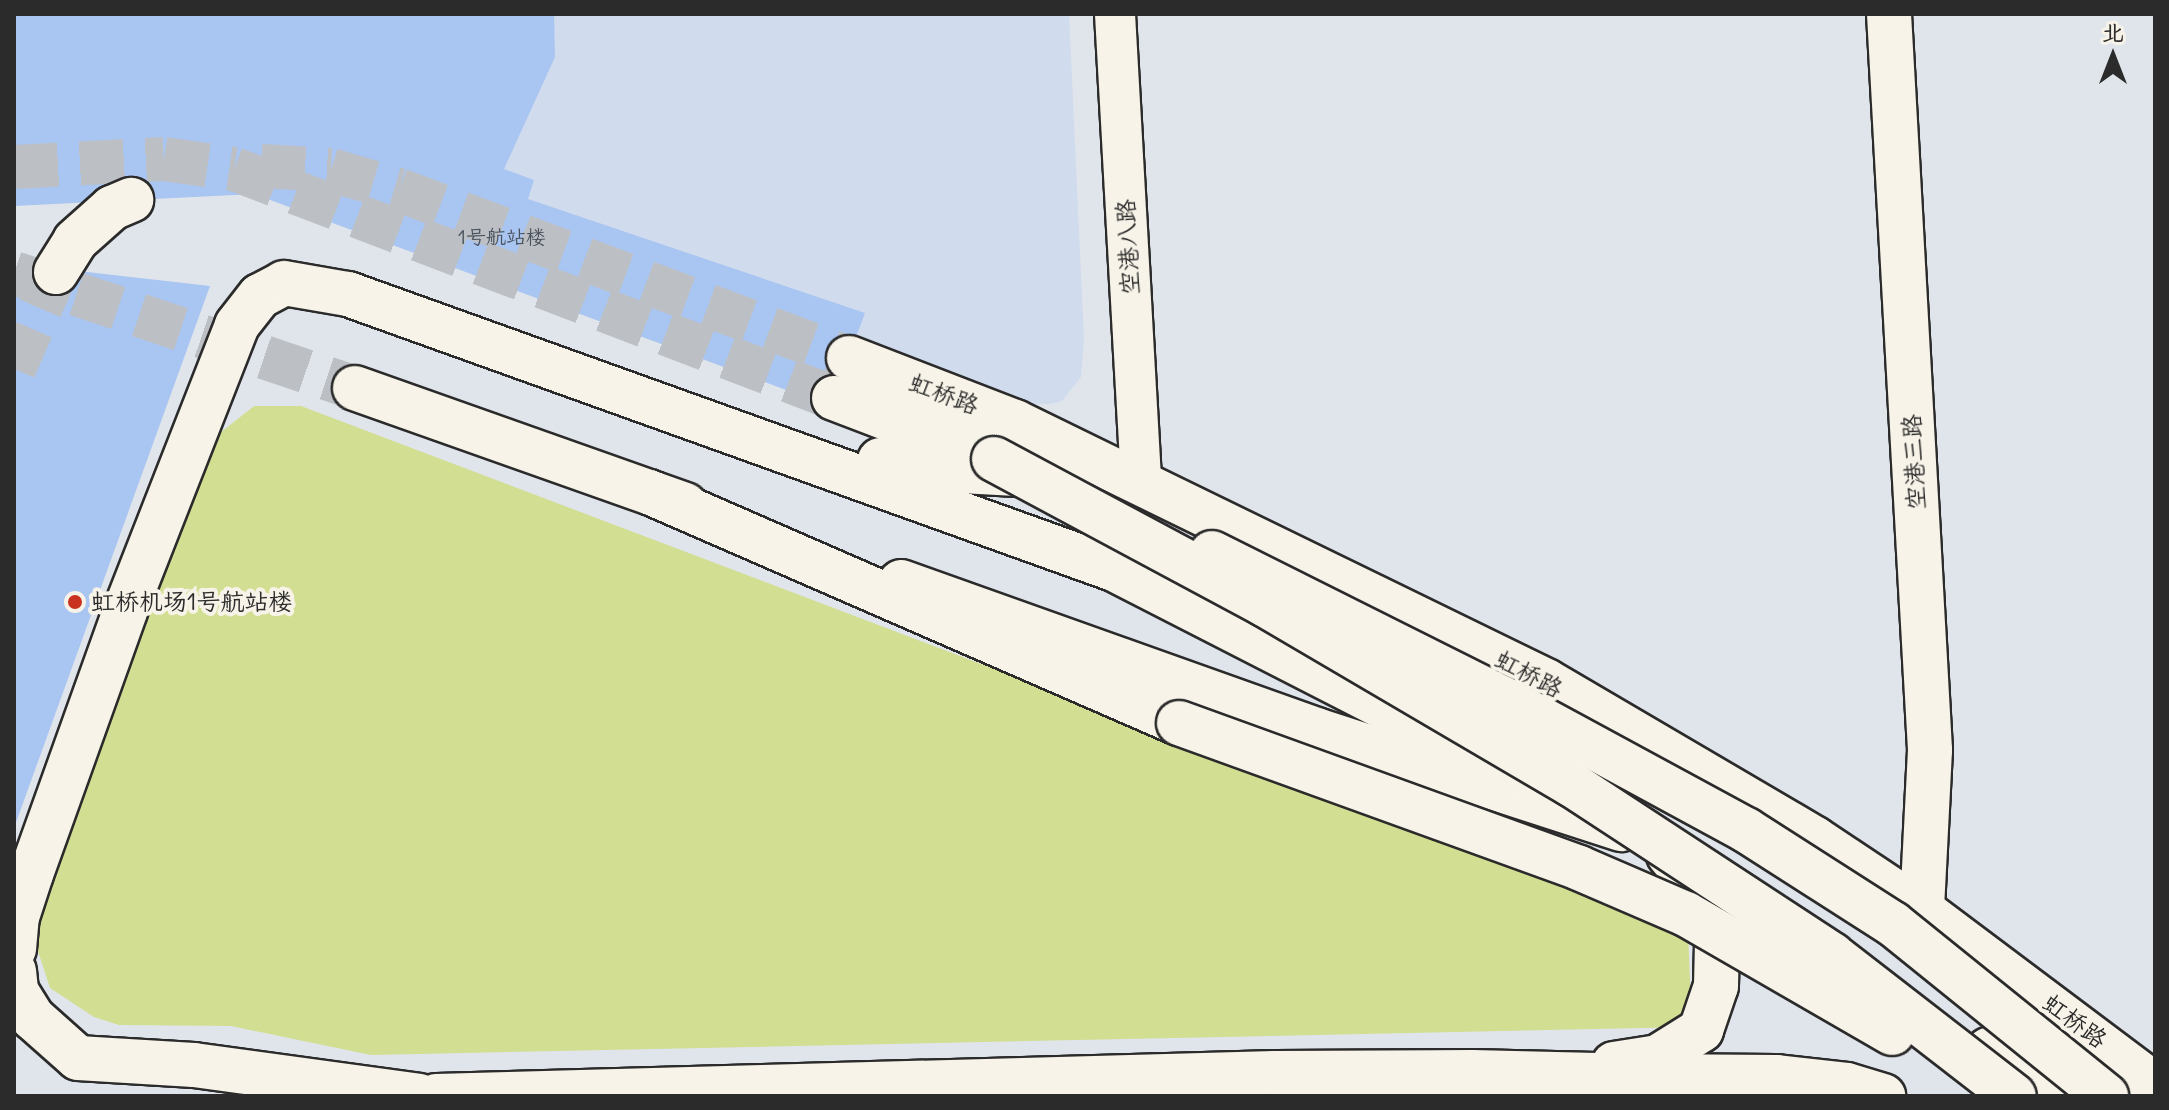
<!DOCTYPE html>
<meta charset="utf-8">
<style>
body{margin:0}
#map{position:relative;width:2169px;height:1110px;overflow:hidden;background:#e0e5eb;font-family:Delius,"LXGW WenKai TC",sans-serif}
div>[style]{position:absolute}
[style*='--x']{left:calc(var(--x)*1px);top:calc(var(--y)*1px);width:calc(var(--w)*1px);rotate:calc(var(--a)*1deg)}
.built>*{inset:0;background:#d0dbed}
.green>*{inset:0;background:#d2de91}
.building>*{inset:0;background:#a9c5f1}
.primary-tunnel>*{height:44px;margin-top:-22px;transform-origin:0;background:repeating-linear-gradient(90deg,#bcc0c5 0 44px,transparent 0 66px)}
.roads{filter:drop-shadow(2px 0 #2b2b2b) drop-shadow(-2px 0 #2b2b2b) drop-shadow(0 2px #2b2b2b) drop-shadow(0 -2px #2b2b2b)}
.minor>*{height:40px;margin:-20px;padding:0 20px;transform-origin:20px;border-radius:20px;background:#f7f3e8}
.tertiary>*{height:44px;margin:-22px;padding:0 22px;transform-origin:22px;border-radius:22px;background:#f7f3e8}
.primary>*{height:44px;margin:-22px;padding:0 22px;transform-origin:22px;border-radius:22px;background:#f7f3e8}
.trunk>*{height:44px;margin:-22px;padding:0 22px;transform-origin:22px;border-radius:22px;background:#f7f3e8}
.bridges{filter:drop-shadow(2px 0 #2b2b2b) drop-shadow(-2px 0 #2b2b2b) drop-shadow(0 2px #2b2b2b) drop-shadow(0 -2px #2b2b2b)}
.primary-bridge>*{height:44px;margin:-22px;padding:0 22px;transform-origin:22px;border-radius:22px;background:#f7f3e8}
.trunk-bridge>*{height:44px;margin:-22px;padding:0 22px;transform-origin:22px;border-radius:22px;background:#f7f3e8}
.dots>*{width:22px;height:22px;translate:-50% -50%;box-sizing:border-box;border:4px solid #f7f3e8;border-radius:50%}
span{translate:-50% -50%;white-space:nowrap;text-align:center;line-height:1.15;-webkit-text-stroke:8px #f7f3e8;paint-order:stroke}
.number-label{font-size:20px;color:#4a525c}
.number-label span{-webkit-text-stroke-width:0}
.street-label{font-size:24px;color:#2b2b2b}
.poi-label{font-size:24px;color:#2b2b2b}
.left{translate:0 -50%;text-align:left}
.frame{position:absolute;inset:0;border:16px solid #2b2b2b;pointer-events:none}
.north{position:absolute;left:2073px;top:16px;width:80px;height:80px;-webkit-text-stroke:6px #f7f3e8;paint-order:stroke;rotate:0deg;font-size:22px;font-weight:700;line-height:32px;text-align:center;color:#2b2b2b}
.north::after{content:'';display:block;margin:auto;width:28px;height:36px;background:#2b2b2b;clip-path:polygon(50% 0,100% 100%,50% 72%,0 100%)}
</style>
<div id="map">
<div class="built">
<div style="clip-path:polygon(14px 14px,1069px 14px,1084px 339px,1081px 377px,1062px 401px,1050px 404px,830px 406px,254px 194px)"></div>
</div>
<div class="green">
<div style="clip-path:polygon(254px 406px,301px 406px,1688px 932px,1692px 1027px,371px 1055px,231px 1026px,119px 1025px,94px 1017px,50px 988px,37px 948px,36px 904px,49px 857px,220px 433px)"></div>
</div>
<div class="building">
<div style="clip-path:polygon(14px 14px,554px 14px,555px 57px,504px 169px,534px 180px,528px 199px,865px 313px,830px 406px,254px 194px,14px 206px)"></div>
<div style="clip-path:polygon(14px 271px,87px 272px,210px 286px,14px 828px)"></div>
</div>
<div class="primary-tunnel">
<div style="--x:261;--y:166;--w:70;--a:3.3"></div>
<div style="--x:331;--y:170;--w:71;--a:16.4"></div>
<div style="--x:399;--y:190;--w:480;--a:20.5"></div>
<div style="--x:14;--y:167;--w:150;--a:-3.1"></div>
<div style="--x:164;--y:159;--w:71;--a:8.1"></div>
<div style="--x:234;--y:169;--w:642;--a:20.89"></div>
<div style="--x:14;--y:273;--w:360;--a:18.6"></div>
<div style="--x:14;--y:369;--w:106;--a:-66.6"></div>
</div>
<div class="roads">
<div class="minor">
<div style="--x:1115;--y:14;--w:467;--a:86.8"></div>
</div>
<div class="tertiary">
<div style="--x:1889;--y:14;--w:737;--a:86.81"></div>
<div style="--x:1930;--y:750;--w:160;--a:92.9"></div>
</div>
<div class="primary">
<div style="--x:56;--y:272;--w:36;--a:-58"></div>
<div style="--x:75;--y:241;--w:50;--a:-41.7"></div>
<div style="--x:112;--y:208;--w:21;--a:-23"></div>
<div style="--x:849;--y:358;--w:178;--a:21.1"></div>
<div style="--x:1015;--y:422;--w:591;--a:26"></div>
<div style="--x:1546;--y:681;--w:312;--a:30.4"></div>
<div style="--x:1815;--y:839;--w:128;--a:33.6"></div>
<div style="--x:1922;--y:910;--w:291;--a:36.9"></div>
<div style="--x:355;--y:388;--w:350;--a:19.5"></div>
<div style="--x:834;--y:398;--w:171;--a:20.9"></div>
<div style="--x:880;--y:460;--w:46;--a:11.3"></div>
<div style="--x:925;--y:469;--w:110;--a:3.1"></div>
<div style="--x:901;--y:582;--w:441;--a:19.6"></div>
<div style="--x:1316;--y:730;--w:321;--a:18"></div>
<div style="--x:14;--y:949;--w:32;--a:-85"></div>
<div style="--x:17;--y:917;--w:45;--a:-72"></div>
<div style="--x:31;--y:874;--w:279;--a:-70.3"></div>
<div style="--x:125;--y:611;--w:307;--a:-68.6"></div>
<div style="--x:237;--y:325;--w:37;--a:-52"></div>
<div style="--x:260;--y:296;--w:27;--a:-28"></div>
<div style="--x:284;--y:283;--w:65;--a:9.8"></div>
<div style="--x:348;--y:294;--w:814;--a:19.75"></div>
<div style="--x:1114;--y:569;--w:455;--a:27.1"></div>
<div style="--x:14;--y:971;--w:20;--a:84"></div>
<div style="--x:16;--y:991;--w:32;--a:58"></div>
<div style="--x:33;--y:1018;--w:60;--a:41.6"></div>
<div style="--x:78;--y:1058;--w:116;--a:3.5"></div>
<div style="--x:194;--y:1065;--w:227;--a:7.8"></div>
<div style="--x:1988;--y:1050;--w:73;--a:38.9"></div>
<div style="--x:1614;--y:1064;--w:45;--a:-9"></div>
<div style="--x:1658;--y:1057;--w:51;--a:-32.1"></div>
<div style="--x:1701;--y:1030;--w:46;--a:-71.2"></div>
<div style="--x:1716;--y:986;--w:43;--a:-88.7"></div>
<div style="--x:1717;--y:943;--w:43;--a:-103.4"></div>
<div style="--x:1707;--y:901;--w:60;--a:-129.6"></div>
<div style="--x:436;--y:1096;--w:839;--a:-1.57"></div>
<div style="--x:1275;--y:1073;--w:197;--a:-0.3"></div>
<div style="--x:1472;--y:1072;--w:167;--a:1.4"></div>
<div style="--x:1639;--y:1076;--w:37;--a:9"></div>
</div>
<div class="trunk">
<div style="--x:649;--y:492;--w:578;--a:23.55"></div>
<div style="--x:1639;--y:1076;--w:138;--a:0.4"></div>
<div style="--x:1777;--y:1077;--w:70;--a:6.5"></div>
<div style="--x:1847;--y:1085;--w:38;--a:17"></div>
</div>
</div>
<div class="bridges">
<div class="primary-bridge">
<div style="--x:1212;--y:553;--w:348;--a:26.6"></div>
<div style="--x:1523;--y:709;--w:254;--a:28.5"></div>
<div style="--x:1746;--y:830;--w:174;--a:32.6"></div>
<div style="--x:1893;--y:924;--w:274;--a:38.9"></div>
</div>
<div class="trunk-bridge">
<div style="--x:994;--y:459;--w:306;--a:28.2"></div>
<div style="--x:1264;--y:604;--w:356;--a:30.4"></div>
<div style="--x:1571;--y:784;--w:312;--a:33.2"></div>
<div style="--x:1832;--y:955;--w:230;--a:37.8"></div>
<div style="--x:1179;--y:723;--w:425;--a:19.9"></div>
<div style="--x:1579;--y:868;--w:116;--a:23.3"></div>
<div style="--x:1686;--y:914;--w:238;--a:30"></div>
</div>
</div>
<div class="dots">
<div style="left:75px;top:602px;background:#c8321e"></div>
</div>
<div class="number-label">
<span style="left:502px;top:236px">1号航站楼</span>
</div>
<div class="street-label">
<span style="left:1128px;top:247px;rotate:-93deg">空港八路</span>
<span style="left:944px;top:394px;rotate:21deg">虹桥路</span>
<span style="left:1914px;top:462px;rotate:-93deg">空港三路</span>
<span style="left:1529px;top:674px;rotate:28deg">虹桥路</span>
<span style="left:2075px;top:1021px;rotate:37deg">虹桥路</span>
</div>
<div class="poi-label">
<span class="left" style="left:91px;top:602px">虹桥机场1号航站楼</span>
</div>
<div class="frame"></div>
<div class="north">北</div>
</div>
